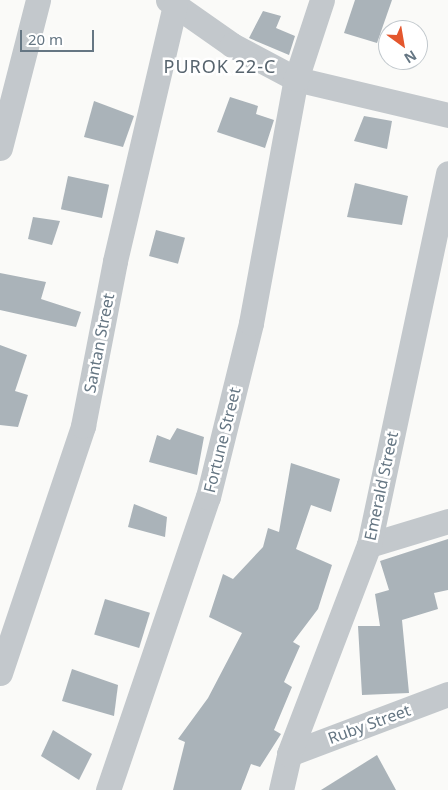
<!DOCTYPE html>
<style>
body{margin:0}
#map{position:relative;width:448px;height:790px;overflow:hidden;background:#fafaf8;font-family:"Noto Sans",sans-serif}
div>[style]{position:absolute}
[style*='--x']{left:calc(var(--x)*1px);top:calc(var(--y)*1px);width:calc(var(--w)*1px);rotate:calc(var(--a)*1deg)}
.building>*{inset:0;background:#aab3b9;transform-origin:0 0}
.minor>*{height:25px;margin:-12.5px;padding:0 12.5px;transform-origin:12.5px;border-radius:12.5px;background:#c3c8cc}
span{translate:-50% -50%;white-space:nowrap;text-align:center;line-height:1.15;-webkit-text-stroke:5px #fff;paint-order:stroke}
.street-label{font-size:16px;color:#657683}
.neighbourhood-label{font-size:18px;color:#57646e;letter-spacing:1px}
.north{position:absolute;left:378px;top:20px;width:50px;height:50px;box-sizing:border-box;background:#fff;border:1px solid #c1c8cd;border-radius:50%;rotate:148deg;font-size:14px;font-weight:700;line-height:20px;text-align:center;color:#657683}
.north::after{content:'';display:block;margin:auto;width:18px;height:22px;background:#e4572e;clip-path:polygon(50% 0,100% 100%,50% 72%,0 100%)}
.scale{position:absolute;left:20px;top:30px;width:74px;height:22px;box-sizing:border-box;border:2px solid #657683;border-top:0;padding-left:6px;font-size:15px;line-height:18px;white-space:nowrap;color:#657683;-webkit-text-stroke:4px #fff;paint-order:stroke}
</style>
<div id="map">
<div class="building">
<div style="clip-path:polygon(355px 0,392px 0,377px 43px,344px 33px)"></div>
<div style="clip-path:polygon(263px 11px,281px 16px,276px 28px,295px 36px,289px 55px,249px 38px)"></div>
<div style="clip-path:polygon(230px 97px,258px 106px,256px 114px,274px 120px,265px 148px,217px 132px)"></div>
<div style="clip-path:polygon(94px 101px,134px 116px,123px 147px,84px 137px)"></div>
<div style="clip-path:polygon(364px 116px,392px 121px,387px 149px,354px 141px)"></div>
<div style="left:68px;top:176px;width:42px;height:34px;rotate:12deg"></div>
<div style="clip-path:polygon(355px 183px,408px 196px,402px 225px,347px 217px)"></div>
<div style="clip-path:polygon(33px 217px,60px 221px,52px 245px,28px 239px)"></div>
<div style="left:156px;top:230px;width:30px;height:27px;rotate:15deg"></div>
<div style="clip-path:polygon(0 273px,46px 282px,41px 299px,81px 312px,76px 327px,0 310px)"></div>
<div style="clip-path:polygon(0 345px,27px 355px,15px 391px,28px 395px,18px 427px,0 425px)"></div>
<div style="clip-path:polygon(177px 428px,204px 437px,197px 475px,149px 462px,157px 435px,170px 440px)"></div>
<div style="clip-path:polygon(291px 463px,340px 479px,331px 512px,311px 505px,296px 549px,332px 565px,318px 609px,293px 642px,300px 646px,284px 682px,292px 687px,274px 730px,281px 734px,260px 767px,251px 764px,241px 790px,173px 790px,185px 742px,178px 739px,208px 698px,242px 633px,209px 617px,223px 574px,233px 579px,263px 547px,268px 528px,279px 532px)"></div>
<div style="clip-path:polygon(134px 504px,167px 517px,165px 537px,128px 527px)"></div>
<div style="clip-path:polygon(448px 539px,448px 590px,434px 593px,438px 609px,402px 620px,409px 693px,362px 695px,358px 626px,380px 626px,375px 594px,389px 590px,380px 561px)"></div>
<div style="left:105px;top:599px;width:47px;height:37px;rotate:17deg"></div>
<div style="clip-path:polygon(72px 669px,118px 685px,114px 716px,62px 701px)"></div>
<div style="clip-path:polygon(53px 730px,92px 754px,79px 780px,41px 756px)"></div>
<div style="clip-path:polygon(377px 755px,396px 790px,321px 790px)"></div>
</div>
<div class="minor">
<div style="--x:168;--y:0;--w:78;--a:35.1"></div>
<div style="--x:232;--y:45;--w:72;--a:28"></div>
<div style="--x:296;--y:79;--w:156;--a:13.3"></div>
<div style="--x:0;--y:148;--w:153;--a:-75.6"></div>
<div style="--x:369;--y:545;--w:83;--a:-16.9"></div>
<div style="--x:0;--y:673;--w:261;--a:-71.4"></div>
<div style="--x:83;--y:426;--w:168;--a:-79"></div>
<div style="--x:115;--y:261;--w:262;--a:-76.8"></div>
<div style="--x:289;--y:754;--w:170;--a:-20.7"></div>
<div style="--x:108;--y:790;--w:310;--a:-71.2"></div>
<div style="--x:208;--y:497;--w:179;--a:-76.1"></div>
<div style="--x:251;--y:323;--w:248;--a:-79.6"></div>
<div style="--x:296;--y:79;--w:83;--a:-71.8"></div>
<div style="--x:281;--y:790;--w:37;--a:-77"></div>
<div style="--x:289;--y:754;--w:224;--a:-69.1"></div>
<div style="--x:369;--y:545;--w:380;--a:-78"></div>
</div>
<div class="street-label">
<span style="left:99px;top:343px;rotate:-79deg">Santan Street</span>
<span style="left:222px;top:440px;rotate:-76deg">Fortune Street</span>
<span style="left:381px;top:486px;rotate:-78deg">Emerald Street</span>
<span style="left:369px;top:724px;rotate:-20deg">Ruby Street</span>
</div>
<div class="neighbourhood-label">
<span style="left:220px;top:66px">PUROK 22-C</span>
</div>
<div class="north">N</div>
<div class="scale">20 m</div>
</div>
